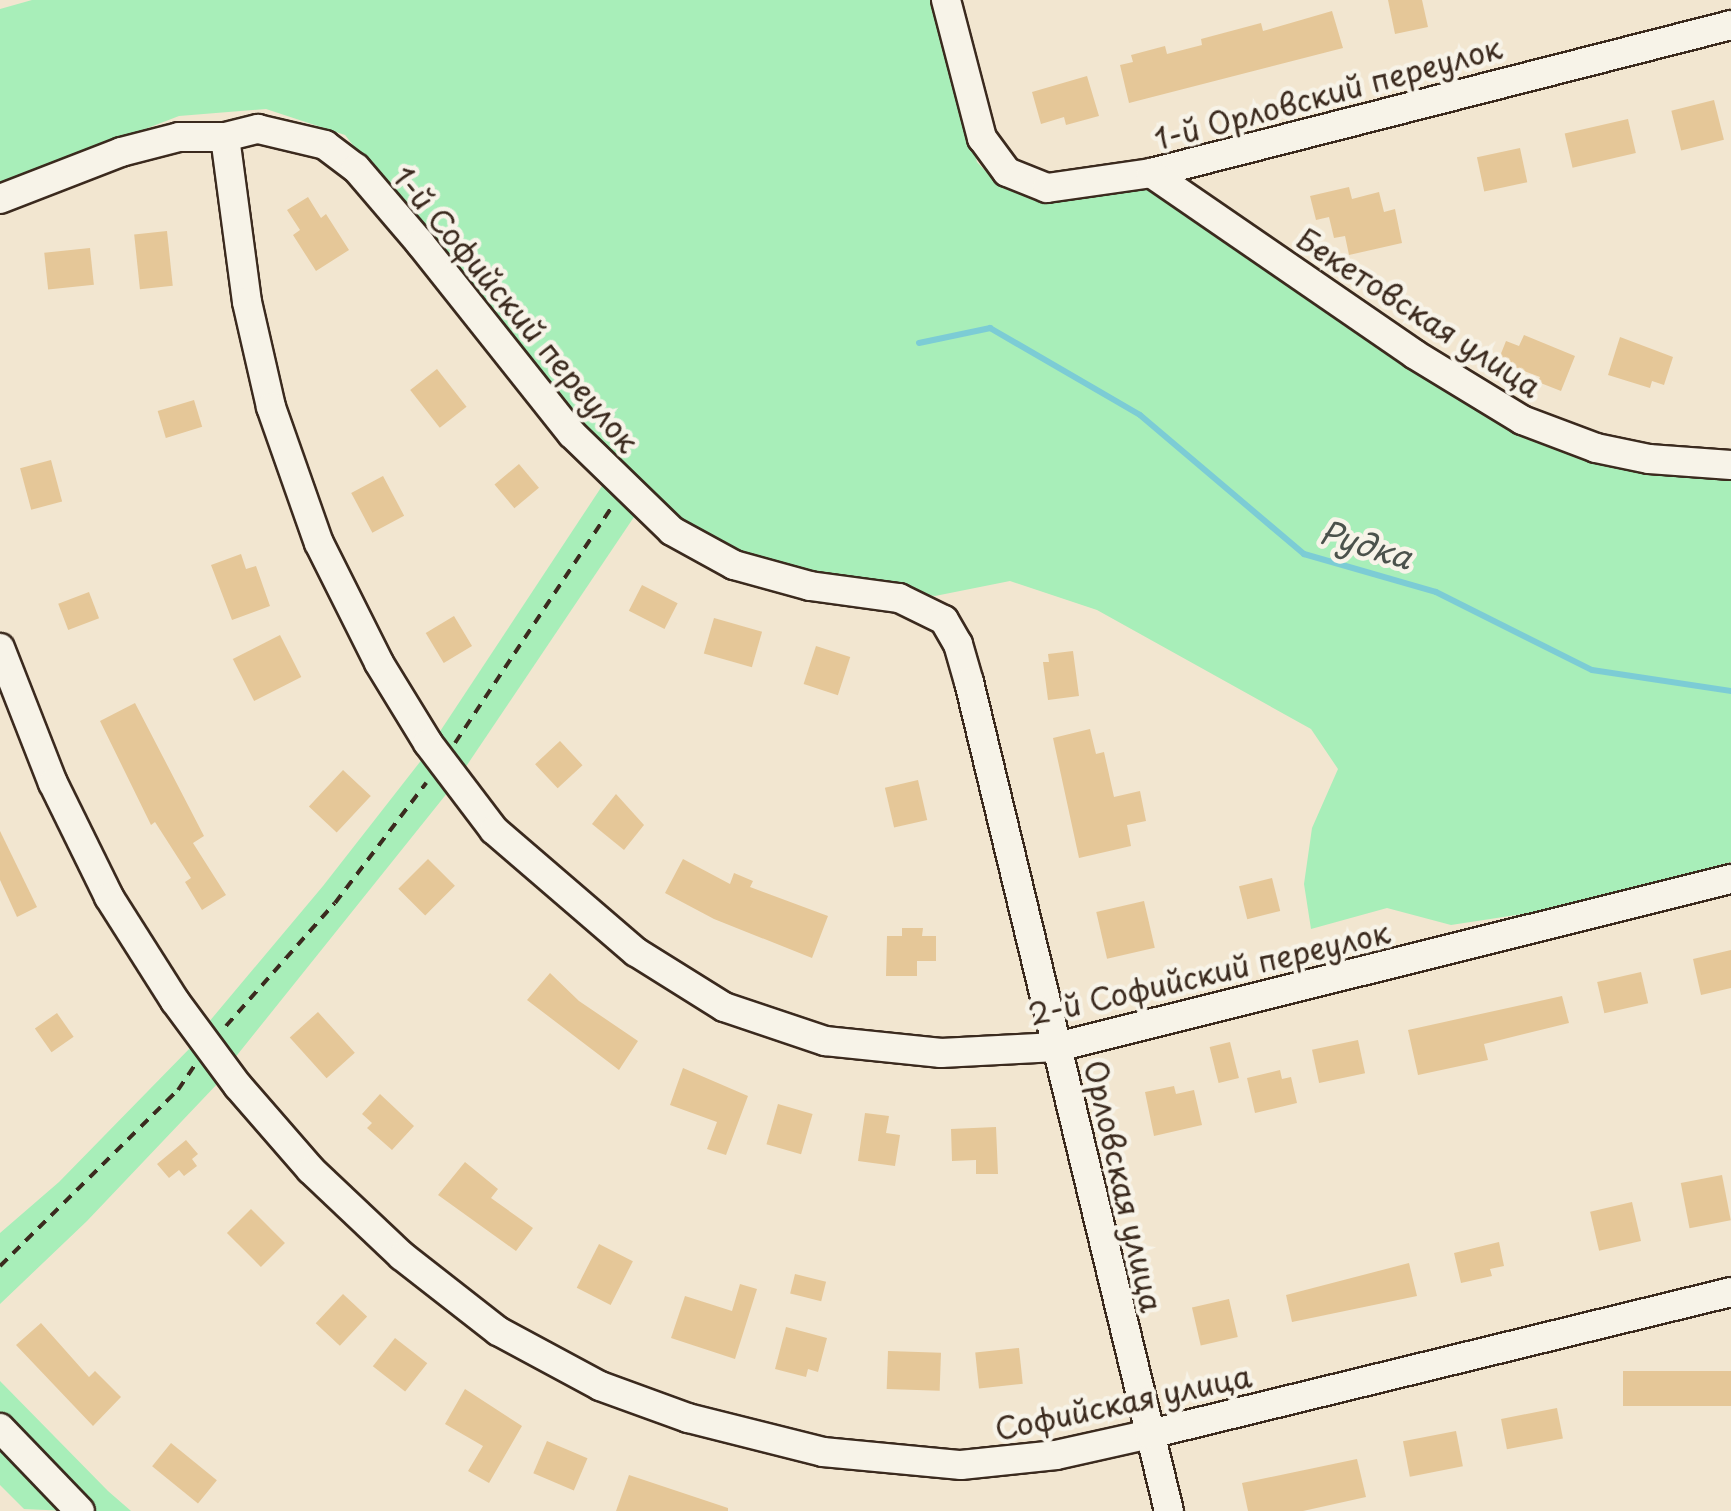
<!DOCTYPE html>
<meta charset="utf-8">
<style>
body{margin:0}
#map{position:relative;width:1731px;height:1511px;overflow:hidden;background:#f2e6d0;font-family:"Playpen Sans",sans-serif}
div>[style]{position:absolute}
[style*='--x']{left:calc(var(--x)*1px);top:calc(var(--y)*1px);width:calc(var(--w)*1px);rotate:calc(var(--a)*1deg)}
.green>*{inset:0;background:#a8eeb9}
.stream>*{height:6px;margin:-3px;padding:0 3px;transform-origin:3px;border-radius:3px;background:#7cccd5}
.building>*{inset:0;background:#e5c798;transform-origin:0 0}
.path>*{height:4px;margin-top:-2px;transform-origin:0;background:repeating-linear-gradient(90deg,#3b2a1e 0 10px,transparent 0 18px)}
.roads{filter:drop-shadow(2px 0 #3b2a1e) drop-shadow(-2px 0 #3b2a1e) drop-shadow(0 2px #3b2a1e) drop-shadow(0 -2px #3b2a1e)}
.minor>*{height:28px;margin:-14px;padding:0 14px;transform-origin:14px;border-radius:14px;background:#f7f3e8}
span{translate:-50% -50%;white-space:nowrap;text-align:center;line-height:1.15;-webkit-text-stroke:9px #f7f3e8;paint-order:stroke}
.street-label{font-size:30px;color:#3b2a1e}
.water-label{font-size:32px;color:#4b524c;font-style:italic}
</style>
<div id="map">
<div class="green">
<div style="clip-path:polygon(32px 0,934px 0,977px 162px,992px 178px,1031px 197px,1083px 195px,1142px 183px,1376px 341px,1376px 346px,1514px 431px,1556px 446px,1731px 476px,1731px 862px,1556px 909px,1451px 925px,1387px 908px,1311px 929px,1304px 884px,1312px 828px,1338px 769px,1311px 729px,1097px 610px,1010px 581px,935px 596px,846px 581px,772px 565px,684px 524px,647px 498px,528px 367px,345px 135px,266px 109px,179px 116px,0 185px,0 9px)"></div>
<div style="clip-path:polygon(606px 480px,638px 511px,459px 777px,435px 739px)"></div>
<div style="clip-path:polygon(423px 758px,448px 792px,230px 1064px,203px 1029px,323px 886px)"></div>
<div style="clip-path:polygon(192px 1046px,220px 1081px,87px 1221px,0 1304px,0 1233px,59px 1182px)"></div>
<div style="clip-path:polygon(0 1381px,108px 1491px,131px 1511px,95px 1511px,32px 1451px,0 1415px)"></div>
<div style="clip-path:polygon(0 1444px,68px 1511px,24px 1509px,0 1485px)"></div>
</div>
<div class="stream">
<div style="--x:919;--y:343;--w:73;--a:-11.9"></div>
<div style="--x:990;--y:328;--w:173;--a:30.1"></div>
<div style="--x:1140;--y:415;--w:215;--a:40.3"></div>
<div style="--x:1304;--y:554;--w:137;--a:16.1"></div>
<div style="--x:1436;--y:592;--w:174;--a:26.6"></div>
<div style="--x:1592;--y:670;--w:141;--a:8.6"></div>
</div>
<div class="building">
<div style="clip-path:polygon(1388px 0,1422px 0,1428px 27px,1395px 34px)"></div>
<div style="clip-path:polygon(1332px 11px,1343px 48px,1129px 103px,1120px 65px,1133px 62px,1131px 55px,1165px 46px,1167px 54px,1202px 45px,1201px 39px,1261px 23px,1263px 31px)"></div>
<div style="clip-path:polygon(1087px 76px,1099px 116px,1066px 125px,1064px 117px,1041px 124px,1032px 92px)"></div>
<div style="left:1714px;top:100px;width:41px;height:44px;rotate:76deg"></div>
<div style="left:1628px;top:119px;width:35px;height:65px;rotate:77deg"></div>
<div style="left:1520px;top:148px;width:35px;height:44px;rotate:78deg"></div>
<div style="clip-path:polygon(1349px 187px,1352px 199px,1379px 192px,1384px 212px,1395px 209px,1402px 243px,1349px 255px,1345px 236px,1334px 238px,1329px 217px,1316px 220px,1310px 196px)"></div>
<div style="clip-path:polygon(308px 197px,321px 218px,326px 214px,349px 250px,316px 271px,293px 235px,300px 230px,287px 210px)"></div>
<div style="left:167px;top:231px;width:55px;height:33px;rotate:84deg"></div>
<div style="left:90px;top:248px;width:37px;height:46px;rotate:84deg"></div>
<div style="clip-path:polygon(1524px 335px,1575px 356px,1561px 391px,1538px 382px,1540px 377px,1498px 361px,1506px 341px,1519px 346px)"></div>
<div style="clip-path:polygon(1620px 337px,1673px 357px,1664px 385px,1652px 381px,1650px 388px,1608px 375px)"></div>
<div style="left:437px;top:369px;width:48px;height:34px;rotate:52deg"></div>
<div style="left:194px;top:400px;width:28px;height:38px;rotate:73deg"></div>
<div style="left:51px;top:460px;width:43px;height:32px;rotate:75deg"></div>
<div style="left:519px;top:464px;width:31px;height:32px;rotate:50deg"></div>
<div style="left:383px;top:476px;width:45px;height:36px;rotate:62deg"></div>
<div style="clip-path:polygon(241px 554px,246px 569px,256px 566px,270px 606px,232px 620px,211px 565px)"></div>
<div style="left:642px;top:585px;width:40px;height:29px;rotate:27deg"></div>
<div style="left:89px;top:592px;width:28px;height:33px;rotate:69deg"></div>
<div style="left:454px;top:616px;width:35px;height:33px;rotate:59deg"></div>
<div style="left:714px;top:618px;width:50px;height:37px;rotate:16deg"></div>
<div style="left:280px;top:635px;width:47px;height:53px;rotate:63deg"></div>
<div style="left:816px;top:646px;width:36px;height:40px;rotate:18deg"></div>
<div style="clip-path:polygon(1073px 651px,1079px 696px,1048px 700px,1043px 662px,1049px 662px,1048px 654px)"></div>
<div style="clip-path:polygon(135px 703px,204px 836px,193px 843px,226px 895px,202px 910px,185px 882px,191px 878px,155px 822px,151px 825px,100px 721px)"></div>
<div style="clip-path:polygon(1090px 729px,1096px 754px,1104px 752px,1114px 797px,1140px 791px,1146px 821px,1127px 825px,1131px 846px,1079px 858px,1053px 738px)"></div>
<div style="left:560px;top:741px;width:33px;height:34px;rotate:47deg"></div>
<div style="left:343px;top:770px;width:38px;height:50px;rotate:43deg"></div>
<div style="left:918px;top:780px;width:41px;height:34px;rotate:77deg"></div>
<div style="clip-path:polygon(616px 794px,644px 825px,624px 850px,592px 824px)"></div>
<div style="clip-path:polygon(0 831px,37px 907px,17px 917px,0 880px)"></div>
<div style="left:428px;top:859px;width:38px;height:42px;rotate:45deg"></div>
<div style="clip-path:polygon(683px 859px,730px 884px,734px 873px,753px 881px,750px 887px,828px 916px,812px 958px,714px 919px,665px 893px)"></div>
<div style="left:1272px;top:878px;width:34px;height:34px;rotate:76deg"></div>
<div style="left:1144px;top:901px;width:48px;height:49px;rotate:77deg"></div>
<div style="clip-path:polygon(902px 928px,923px 928px,922px 936px,936px 936px,936px 961px,917px 961px,917px 976px,886px 976px,887px 936px,902px 936px)"></div>
<div style="clip-path:polygon(1731px 950px,1731px 988px,1701px 995px,1693px 959px)"></div>
<div style="left:1641px;top:972px;width:32px;height:45px;rotate:77deg"></div>
<div style="clip-path:polygon(550px 973px,579px 1001px,638px 1041px,619px 1070px,527px 1000px)"></div>
<div style="clip-path:polygon(1562px 996px,1569px 1023px,1484px 1044px,1488px 1060px,1418px 1075px,1408px 1030px)"></div>
<div style="left:318px;top:1012px;width:55px;height:38px;rotate:48deg"></div>
<div style="left:57px;top:1013px;width:29px;height:27px;rotate:55deg"></div>
<div style="left:1358px;top:1040px;width:34px;height:47px;rotate:78deg"></div>
<div style="left:1230px;top:1042px;width:37px;height:21px;rotate:76deg"></div>
<div style="clip-path:polygon(683px 1068px,748px 1096px,726px 1155px,707px 1149px,717px 1122px,670px 1105px)"></div>
<div style="clip-path:polygon(1280px 1070px,1282px 1079px,1291px 1077px,1297px 1103px,1255px 1113px,1247px 1078px)"></div>
<div style="clip-path:polygon(1174px 1086px,1176px 1094px,1194px 1090px,1202px 1125px,1154px 1136px,1145px 1092px)"></div>
<div style="clip-path:polygon(380px 1094px,414px 1126px,392px 1150px,367px 1128px,372px 1123px,362px 1114px)"></div>
<div style="left:778px;top:1104px;width:36px;height:42px;rotate:16deg"></div>
<div style="clip-path:polygon(865px 1113px,889px 1116px,886px 1133px,900px 1135px,895px 1166px,858px 1161px)"></div>
<div style="clip-path:polygon(996px 1127px,998px 1174px,976px 1174px,976px 1160px,952px 1161px,951px 1129px)"></div>
<div style="clip-path:polygon(186px 1140px,198px 1154px,192px 1159px,197px 1166px,184px 1176px,179px 1170px,169px 1178px,157px 1164px)"></div>
<div style="clip-path:polygon(465px 1162px,498px 1189px,491px 1198px,533px 1228px,516px 1251px,438px 1195px)"></div>
<div style="left:1722px;top:1175px;width:46px;height:42px;rotate:79deg"></div>
<div style="left:1632px;top:1202px;width:40px;height:43px;rotate:77deg"></div>
<div style="left:251px;top:1209px;width:48px;height:34px;rotate:45deg"></div>
<div style="clip-path:polygon(1499px 1242px,1504px 1266px,1490px 1269px,1492px 1276px,1461px 1283px,1454px 1253px)"></div>
<div style="left:599px;top:1244px;width:38px;height:49px;rotate:27deg"></div>
<div style="clip-path:polygon(1409px 1263px,1417px 1296px,1292px 1322px,1286px 1295px)"></div>
<div style="left:795px;top:1274px;width:32px;height:20px;rotate:14deg"></div>
<div style="clip-path:polygon(740px 1284px,757px 1289px,735px 1359px,671px 1338px,685px 1296px,732px 1311px)"></div>
<div style="left:343px;top:1294px;width:33px;height:40px;rotate:43deg"></div>
<div style="left:1229px;top:1299px;width:39px;height:38px;rotate:77deg"></div>
<div style="clip-path:polygon(41px 1323px,89px 1377px,95px 1371px,121px 1397px,93px 1426px,16px 1345px)"></div>
<div style="clip-path:polygon(786px 1327px,827px 1338px,818px 1372px,808px 1369px,806px 1377px,775px 1369px)"></div>
<div style="left:395px;top:1338px;width:41px;height:36px;rotate:38deg"></div>
<div style="left:1019px;top:1348px;width:36px;height:44px;rotate:84deg"></div>
<div style="left:888px;top:1351px;width:53px;height:38px;rotate:2deg"></div>
<div style="left:1731px;top:1371px;width:35px;height:108px;rotate:90deg"></div>
<div style="clip-path:polygon(465px 1389px,522px 1426px,489px 1483px,468px 1471px,483px 1446px,445px 1424px)"></div>
<div style="left:1557px;top:1408px;width:31px;height:57px;rotate:79deg"></div>
<div style="left:1456px;top:1431px;width:36px;height:54px;rotate:79deg"></div>
<div style="left:547px;top:1441px;width:44px;height:35px;rotate:23deg"></div>
<div style="left:171px;top:1443px;width:59px;height:30px;rotate:39deg"></div>
<div style="clip-path:polygon(1357px 1459px,1366px 1497px,1303px 1511px,1248px 1511px,1242px 1483px)"></div>
<div style="clip-path:polygon(629px 1475px,728px 1508px,728px 1511px,616px 1511px)"></div>
</div>
<div class="path">
<div style="--x:455;--y:743;--w:286;--a:-56.4"></div>
<div style="--x:226;--y:1026;--w:164;--a:-48.5"></div>
<div style="--x:335;--y:903;--w:151;--a:-52.8"></div>
<div style="--x:0;--y:1266;--w:250;--a:-44.7"></div>
<div style="--x:178;--y:1090;--w:30;--a:-56"></div>
</div>
<div class="roads">
<div class="minor">
<div style="--x:946;--y:0;--w:143;--a:75.4"></div>
<div style="--x:982;--y:138;--w:42;--a:53.7"></div>
<div style="--x:1007;--y:172;--w:43;--a:21.8"></div>
<div style="--x:1047;--y:188;--w:105;--a:-8.2"></div>
<div style="--x:1151;--y:173;--w:599;--a:-14.31"></div>
<div style="--x:225;--y:137;--w:166;--a:82.4"></div>
<div style="--x:247;--y:302;--w:108;--a:77.1"></div>
<div style="--x:271;--y:407;--w:144;--a:70.6"></div>
<div style="--x:319;--y:543;--w:134;--a:63.4"></div>
<div style="--x:379;--y:663;--w:94;--a:58.5"></div>
<div style="--x:428;--y:743;--w:109;--a:52.8"></div>
<div style="--x:494;--y:830;--w:187;--a:40.7"></div>
<div style="--x:636;--y:952;--w:104;--a:32"></div>
<div style="--x:724;--y:1007;--w:107;--a:18.6"></div>
<div style="--x:825;--y:1041;--w:117;--a:5.9"></div>
<div style="--x:941;--y:1053;--w:116;--a:-3"></div>
<div style="--x:1057;--y:1047;--w:695;--a:-14"></div>
<div style="--x:1151;--y:173;--w:319;--a:34.5"></div>
<div style="--x:1414;--y:354;--w:127;--a:31.4"></div>
<div style="--x:1522;--y:420;--w:79;--a:20.7"></div>
<div style="--x:1596;--y:448;--w:54;--a:11.7"></div>
<div style="--x:1649;--y:459;--w:82;--a:4.2"></div>
<div style="--x:0;--y:199;--w:130;--a:-21.2"></div>
<div style="--x:121;--y:152;--w:60;--a:-14.5"></div>
<div style="--x:179;--y:137;--w:46;--a:0"></div>
<div style="--x:225;--y:137;--w:34;--a:-14"></div>
<div style="--x:258;--y:129;--w:69;--a:13.4"></div>
<div style="--x:325;--y:145;--w:39;--a:37"></div>
<div style="--x:356;--y:168;--w:99;--a:49.5"></div>
<div style="--x:420;--y:243;--w:244;--a:51.5"></div>
<div style="--x:572;--y:434;--w:139;--a:44.1"></div>
<div style="--x:672;--y:531;--w:71;--a:28.7"></div>
<div style="--x:734;--y:565;--w:79;--a:15.4"></div>
<div style="--x:810;--y:586;--w:90;--a:7.7"></div>
<div style="--x:899;--y:598;--w:50;--a:26.1"></div>
<div style="--x:944;--y:620;--w:28;--a:60"></div>
<div style="--x:958;--y:644;--w:40;--a:74"></div>
<div style="--x:969;--y:682;--w:853;--a:76.44"></div>
<div style="--x:0;--y:648;--w:145;--a:68.6"></div>
<div style="--x:53;--y:783;--w:127;--a:63.8"></div>
<div style="--x:109;--y:897;--w:123;--a:57.6"></div>
<div style="--x:175;--y:1001;--w:106;--a:53.5"></div>
<div style="--x:238;--y:1086;--w:111;--a:49"></div>
<div style="--x:311;--y:1170;--w:125;--a:43.4"></div>
<div style="--x:402;--y:1256;--w:122;--a:38"></div>
<div style="--x:498;--y:1331;--w:116;--a:28.3"></div>
<div style="--x:600;--y:1386;--w:94;--a:20"></div>
<div style="--x:688;--y:1418;--w:139;--a:14.1"></div>
<div style="--x:823;--y:1452;--w:139;--a:5.4"></div>
<div style="--x:961;--y:1465;--w:96;--a:-6"></div>
<div style="--x:1056;--y:1455;--w:96;--a:-12.6"></div>
<div style="--x:1150;--y:1434;--w:598;--a:-13.73"></div>
<div style="--x:0;--y:1428;--w:115;--a:46.1"></div>
</div>
</div>
<div class="street-label">
<span style="left:1328px;top:93px;rotate:-15deg">1-й Орловский переулок</span>
<span style="left:516px;top:309px;rotate:50deg">1-й Софийский переулок</span>
<span style="left:1419px;top:312px;rotate:33deg">Бекетовская улица</span>
<span style="left:1209px;top:973px;rotate:-13deg">2-й Софийский переулок</span>
<span style="left:1124px;top:1186px;rotate:77deg">Орловская улица</span>
<span style="left:1123px;top:1402px;rotate:-12deg">Софийская улица</span>
</div>
<div class="water-label">
<span style="left:1366px;top:544px;rotate:17deg">Рудка</span>
</div>
</div>
